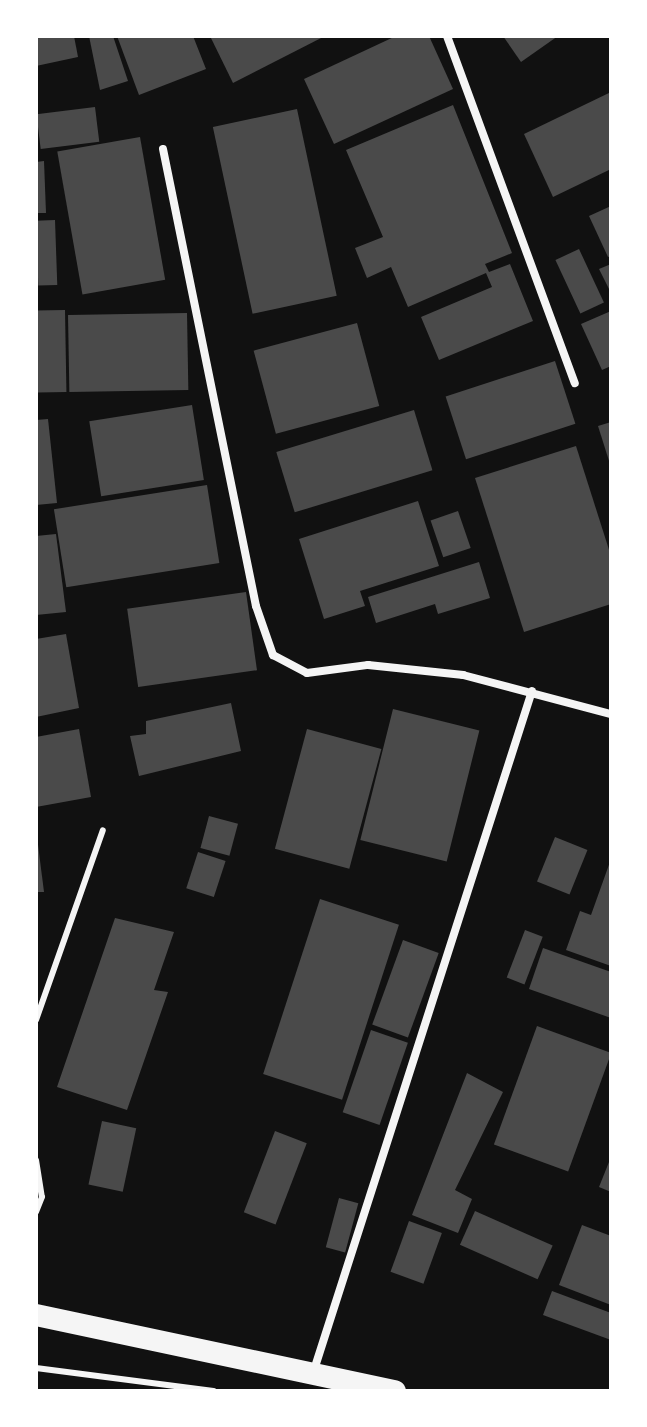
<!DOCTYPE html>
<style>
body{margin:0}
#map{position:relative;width:647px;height:1427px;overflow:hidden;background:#111;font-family:"Varela Round",sans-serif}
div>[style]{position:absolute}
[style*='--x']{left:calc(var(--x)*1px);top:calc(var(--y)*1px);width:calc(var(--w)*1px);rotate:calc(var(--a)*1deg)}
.building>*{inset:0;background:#4a4a4a;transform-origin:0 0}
.service>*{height:6px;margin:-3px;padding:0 3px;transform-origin:3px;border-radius:3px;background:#f5f5f5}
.minor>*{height:8px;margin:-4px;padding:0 4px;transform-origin:4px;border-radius:4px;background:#f5f5f5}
.trunk>*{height:22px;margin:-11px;padding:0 11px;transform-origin:11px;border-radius:11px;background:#f5f5f5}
span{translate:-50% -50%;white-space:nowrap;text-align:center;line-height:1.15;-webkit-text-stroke:6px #fff;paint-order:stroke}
.frame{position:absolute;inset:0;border:38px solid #fff;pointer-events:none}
</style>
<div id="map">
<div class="building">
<div style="clip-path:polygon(36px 36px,74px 36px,78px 57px,36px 66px)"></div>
<div style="clip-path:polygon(89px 36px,113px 36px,128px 81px,100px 90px)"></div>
<div style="clip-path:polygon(117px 36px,193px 36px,206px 69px,139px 95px)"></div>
<div style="clip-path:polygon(210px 36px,325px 36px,233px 83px)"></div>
<div style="clip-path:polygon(396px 36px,429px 36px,453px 89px,334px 144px,304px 79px)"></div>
<div style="clip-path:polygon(503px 36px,558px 36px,521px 62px)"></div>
<div style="clip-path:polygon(611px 92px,611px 169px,553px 197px,524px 134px)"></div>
<div style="clip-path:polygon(453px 105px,512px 253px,485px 264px,489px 272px,510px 264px,533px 321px,439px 360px,421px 317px,492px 287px,486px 273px,408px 307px,391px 267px,367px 278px,355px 248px,383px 237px,346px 150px)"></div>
<div style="left:95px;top:107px;width:35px;height:59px;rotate:83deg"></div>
<div style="left:297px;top:109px;width:191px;height:86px;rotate:78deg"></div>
<div style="left:140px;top:137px;width:145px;height:84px;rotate:80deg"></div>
<div style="clip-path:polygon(44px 161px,46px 213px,36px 213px,36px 162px)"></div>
<div style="clip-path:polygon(611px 206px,611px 256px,608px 257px,589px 216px)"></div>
<div style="left:55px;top:220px;width:65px;height:19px;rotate:88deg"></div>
<div style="left:579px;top:249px;width:59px;height:26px;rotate:65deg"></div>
<div style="clip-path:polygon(611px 264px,611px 293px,599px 269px)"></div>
<div style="left:65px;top:310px;width:82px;height:29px;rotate:89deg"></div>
<div style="clip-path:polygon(611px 311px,611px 366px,602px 370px,581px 324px)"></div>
<div style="left:187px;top:313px;width:77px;height:119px;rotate:89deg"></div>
<div style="left:357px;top:323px;width:86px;height:107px;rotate:75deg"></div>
<div style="left:555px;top:361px;width:66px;height:115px;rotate:72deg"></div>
<div style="left:192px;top:405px;width:76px;height:104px;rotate:81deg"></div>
<div style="left:414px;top:410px;width:63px;height:144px;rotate:73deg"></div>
<div style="clip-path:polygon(48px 419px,57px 503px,36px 505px,36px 420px)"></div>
<div style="clip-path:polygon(611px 422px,611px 464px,610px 464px,598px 426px)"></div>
<div style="clip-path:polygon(576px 446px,611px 556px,611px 604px,524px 632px,475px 478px)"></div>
<div style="left:207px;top:485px;width:79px;height:155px;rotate:81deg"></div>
<div style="clip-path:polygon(418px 501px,439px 566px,360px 591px,365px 606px,324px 619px,299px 539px)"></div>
<div style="left:458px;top:511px;width:39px;height:29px;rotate:71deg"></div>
<div style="clip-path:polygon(56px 534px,66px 612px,36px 615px,36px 536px)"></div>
<div style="clip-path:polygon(479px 562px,490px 598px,438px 614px,435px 604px,376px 623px,368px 597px)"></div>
<div style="left:246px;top:592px;width:79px;height:120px;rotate:82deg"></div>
<div style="clip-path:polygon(66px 634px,79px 708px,36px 717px,36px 639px)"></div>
<div style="clip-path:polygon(231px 703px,241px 751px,139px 776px,130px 736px,146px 734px,146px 721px)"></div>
<div style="left:393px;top:709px;width:89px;height:135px;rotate:14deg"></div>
<div style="clip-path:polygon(79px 729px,91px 797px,36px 807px,36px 737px)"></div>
<div style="left:307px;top:729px;width:77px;height:124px;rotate:15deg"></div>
<div style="left:209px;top:816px;width:30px;height:33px;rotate:15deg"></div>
<div style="clip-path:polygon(36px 829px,44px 892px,36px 892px)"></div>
<div style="left:555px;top:837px;width:35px;height:48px;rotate:22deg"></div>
<div style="left:198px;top:852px;width:29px;height:38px;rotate:18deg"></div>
<div style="clip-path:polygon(611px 859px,611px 966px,566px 950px,580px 911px,591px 915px)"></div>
<div style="left:320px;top:899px;width:83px;height:184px;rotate:18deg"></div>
<div style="clip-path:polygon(115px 918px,174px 932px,154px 990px,168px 992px,127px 1110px,57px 1087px)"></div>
<div style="left:525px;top:930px;width:19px;height:51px;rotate:21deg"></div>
<div style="left:403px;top:940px;width:38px;height:90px;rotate:20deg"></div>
<div style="clip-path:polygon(543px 948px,611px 972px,611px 1018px,529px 989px)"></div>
<div style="left:537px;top:1026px;width:79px;height:126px;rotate:20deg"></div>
<div style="left:371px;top:1030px;width:39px;height:87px;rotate:19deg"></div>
<div style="clip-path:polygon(467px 1073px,503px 1092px,455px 1190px,472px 1199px,458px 1233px,412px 1215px)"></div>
<div style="left:102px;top:1121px;width:35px;height:65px;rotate:12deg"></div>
<div style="left:275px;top:1131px;width:34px;height:87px;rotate:21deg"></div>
<div style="clip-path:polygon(611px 1157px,611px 1192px,599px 1187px)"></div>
<div style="left:339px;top:1198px;width:20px;height:51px;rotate:15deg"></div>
<div style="left:475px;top:1211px;width:85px;height:37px;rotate:24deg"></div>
<div style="left:409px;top:1221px;width:35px;height:54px;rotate:20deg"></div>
<div style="clip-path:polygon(582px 1225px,611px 1236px,611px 1305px,559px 1285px)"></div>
<div style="clip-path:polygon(552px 1291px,611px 1313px,611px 1340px,543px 1315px)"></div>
</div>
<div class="service">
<div style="--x:36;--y:1020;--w:201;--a:-70.6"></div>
<div style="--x:36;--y:1160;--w:37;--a:81"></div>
<div style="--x:42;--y:1197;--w:16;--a:112"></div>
<div style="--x:36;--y:1368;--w:179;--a:7.4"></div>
</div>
<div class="minor">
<div style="--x:447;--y:36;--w:370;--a:69.8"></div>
<div style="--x:163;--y:149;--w:466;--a:78.5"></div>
<div style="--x:256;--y:606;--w:52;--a:70.9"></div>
<div style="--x:273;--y:655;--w:38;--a:28"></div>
<div style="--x:307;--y:673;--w:62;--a:-7.5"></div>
<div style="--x:368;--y:665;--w:96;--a:6"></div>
<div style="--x:463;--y:675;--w:153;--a:14.8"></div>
<div style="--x:314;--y:1370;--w:713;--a:-72.2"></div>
</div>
<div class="trunk">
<div style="--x:36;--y:1315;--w:367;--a:12"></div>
</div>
<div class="frame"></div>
</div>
